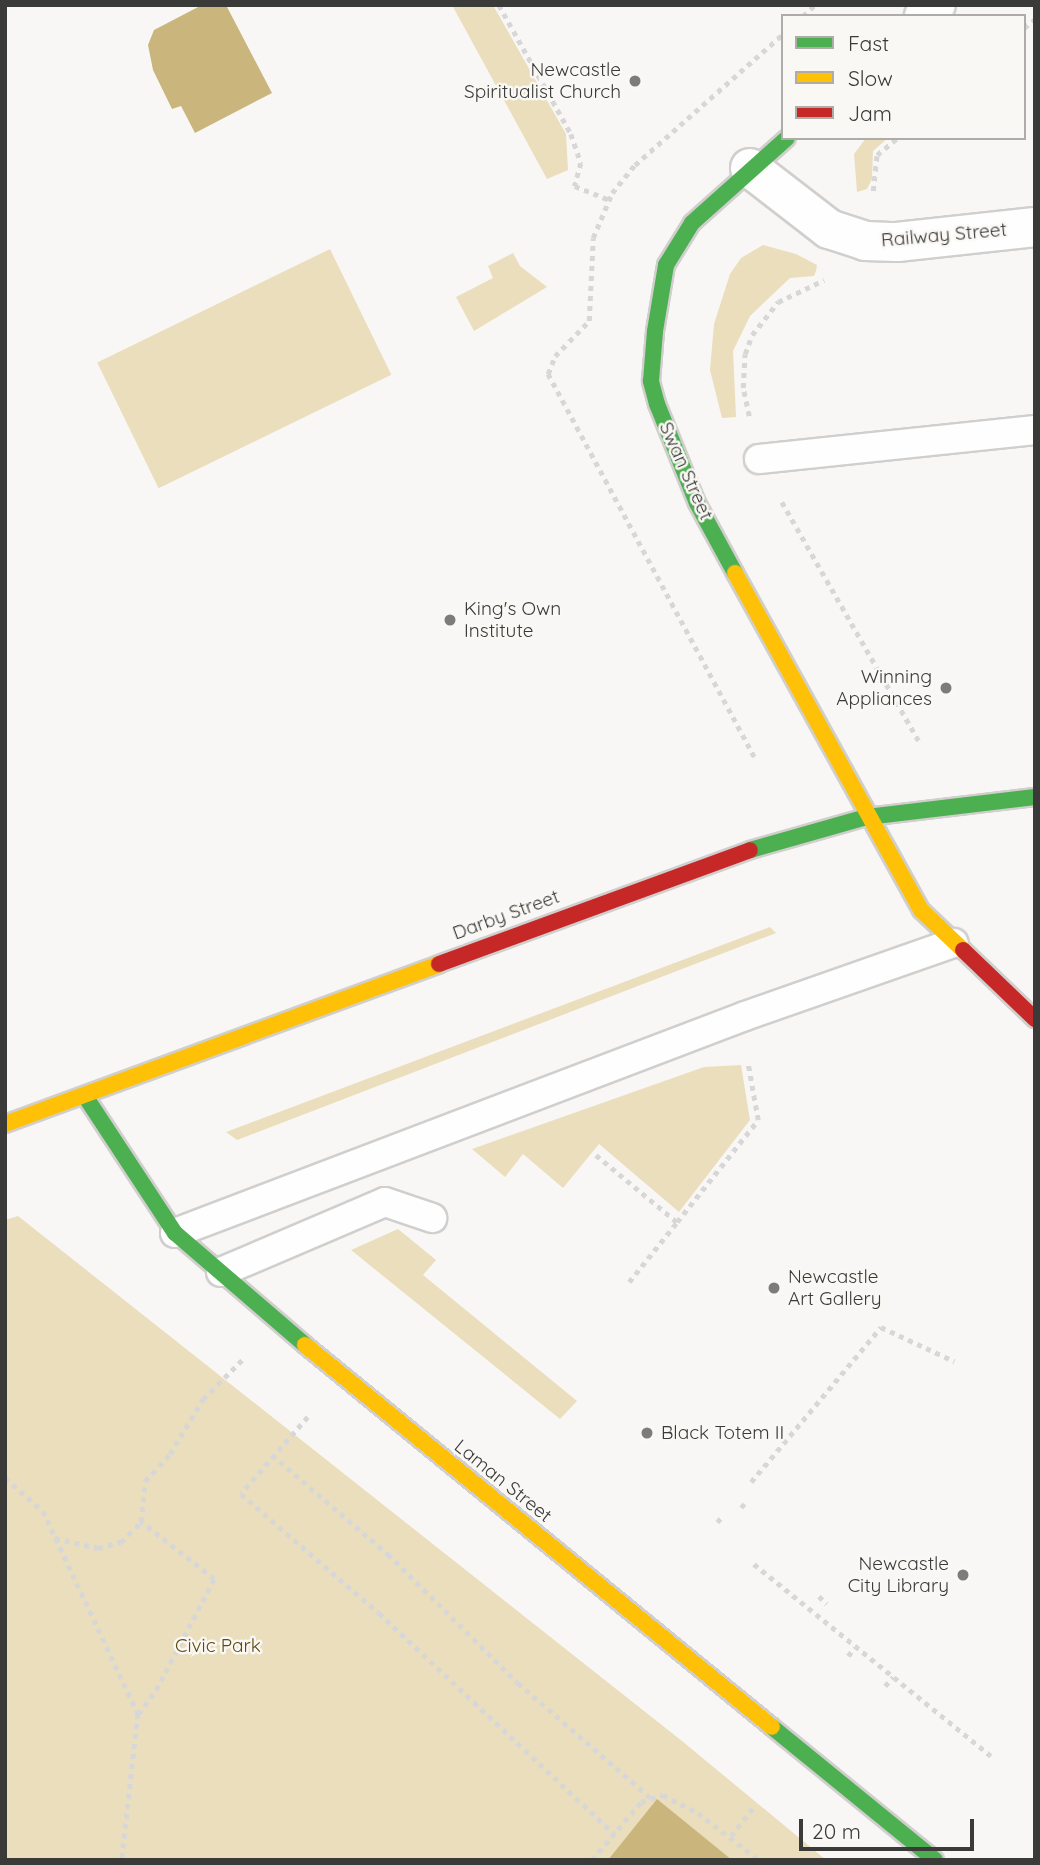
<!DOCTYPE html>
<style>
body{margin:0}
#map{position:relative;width:1040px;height:1865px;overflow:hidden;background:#f9f7f5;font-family:Quicksand,sans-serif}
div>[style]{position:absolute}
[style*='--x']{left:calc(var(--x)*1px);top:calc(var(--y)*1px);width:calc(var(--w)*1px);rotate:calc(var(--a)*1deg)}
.green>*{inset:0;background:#eadebd;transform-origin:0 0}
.water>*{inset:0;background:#cab67d}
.path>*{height:4.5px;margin-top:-2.25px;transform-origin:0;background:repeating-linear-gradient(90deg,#d8d7d7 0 5px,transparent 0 10px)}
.roads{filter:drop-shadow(2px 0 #d0cfce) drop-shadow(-2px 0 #d0cfce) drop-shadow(0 2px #d0cfce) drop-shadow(0 -2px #d0cfce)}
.lane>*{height:28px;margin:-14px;padding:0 14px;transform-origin:14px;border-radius:14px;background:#fefefe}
.street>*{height:38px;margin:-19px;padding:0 19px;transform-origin:19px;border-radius:19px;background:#fefefe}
.fast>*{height:16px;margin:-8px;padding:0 8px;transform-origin:8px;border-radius:8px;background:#4caf50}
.slow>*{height:16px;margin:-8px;padding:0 8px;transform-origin:8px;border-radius:8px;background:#ffc107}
.jam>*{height:16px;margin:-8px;padding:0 8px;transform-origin:8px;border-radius:8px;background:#c62828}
.dots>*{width:19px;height:19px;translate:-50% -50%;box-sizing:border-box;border:4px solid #faf8f4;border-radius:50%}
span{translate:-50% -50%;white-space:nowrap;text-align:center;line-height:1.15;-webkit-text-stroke:5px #faf8f4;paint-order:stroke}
.poi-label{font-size:19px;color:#3a3a38}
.right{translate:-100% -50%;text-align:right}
.left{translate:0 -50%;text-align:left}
.street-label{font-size:19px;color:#3a3a38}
.park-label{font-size:19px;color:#5e4a0b}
.frame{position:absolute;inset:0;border:7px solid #3a3a38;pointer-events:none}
.legend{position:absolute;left:781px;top:14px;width:245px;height:126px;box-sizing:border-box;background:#faf8f4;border:2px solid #adaca9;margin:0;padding:9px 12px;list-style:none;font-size:21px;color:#3a3a38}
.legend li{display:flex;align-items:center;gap:14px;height:35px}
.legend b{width:35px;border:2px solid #adaca9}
.scale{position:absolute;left:799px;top:1819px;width:175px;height:32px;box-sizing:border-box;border:4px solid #3a3a38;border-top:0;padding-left:9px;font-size:21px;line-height:24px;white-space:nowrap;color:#3a3a38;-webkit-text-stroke:5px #faf8f4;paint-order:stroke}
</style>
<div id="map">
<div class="green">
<div style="clip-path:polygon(452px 5px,493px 5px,566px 134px,568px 170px,547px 179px)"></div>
<div style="clip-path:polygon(866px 138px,888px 138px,873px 151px,872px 179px,867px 189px,857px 192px,854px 154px)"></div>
<div style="clip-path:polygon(763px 245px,796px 254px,817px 265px,816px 271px,814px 276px,790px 278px,750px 316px,733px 351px,736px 417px,722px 418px,710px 370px,714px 324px,730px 274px,741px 258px)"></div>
<div style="left:330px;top:249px;width:140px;height:259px;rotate:64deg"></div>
<div style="clip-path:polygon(513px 253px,520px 266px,547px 287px,474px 331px,456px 297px,493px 278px,488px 266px)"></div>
<div style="clip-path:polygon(770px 927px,776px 933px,237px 1140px,226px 1132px)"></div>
<div style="clip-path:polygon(741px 1065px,750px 1120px,679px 1212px,599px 1144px,563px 1188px,523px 1154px,505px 1177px,472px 1149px,704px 1067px)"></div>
<div style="clip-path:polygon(18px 1216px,682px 1741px,826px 1860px,5px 1860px,5px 1220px)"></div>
<div style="clip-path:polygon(398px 1229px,436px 1260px,423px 1275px,577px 1401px,560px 1419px,351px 1250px)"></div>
</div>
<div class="water">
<div style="clip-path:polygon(202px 5px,226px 5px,272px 93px,195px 133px,181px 106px,172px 109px,153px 70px,148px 45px,154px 30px)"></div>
<div style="clip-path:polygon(657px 1799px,732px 1860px,608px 1860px)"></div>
</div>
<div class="path">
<div style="--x:499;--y:5;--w:148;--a:60.8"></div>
<div style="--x:571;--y:134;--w:31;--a:71"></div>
<div style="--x:581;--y:163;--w:24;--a:105"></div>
<div style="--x:575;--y:186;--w:37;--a:22"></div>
<div style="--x:803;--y:16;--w:16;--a:-43"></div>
<div style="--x:1024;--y:28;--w:14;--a:-39"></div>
<div style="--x:873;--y:191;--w:36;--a:-84"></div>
<div style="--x:877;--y:155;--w:26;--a:-40"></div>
<div style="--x:749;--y:416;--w:29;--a:-102"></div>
<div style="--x:743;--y:388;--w:34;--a:-87"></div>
<div style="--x:745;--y:354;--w:20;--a:-70"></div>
<div style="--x:752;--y:335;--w:42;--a:-51.8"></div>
<div style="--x:778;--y:302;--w:51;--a:-25.6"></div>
<div style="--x:782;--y:502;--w:275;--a:60.2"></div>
<div style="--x:754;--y:757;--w:435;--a:-118.3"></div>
<div style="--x:548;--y:374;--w:19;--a:-69"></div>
<div style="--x:555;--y:356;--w:49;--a:-45.8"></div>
<div style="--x:589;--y:321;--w:83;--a:-87.2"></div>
<div style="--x:593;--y:238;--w:49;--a:-67.1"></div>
<div style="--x:612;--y:193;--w:36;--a:-51"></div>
<div style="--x:635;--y:165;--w:198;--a:-41.5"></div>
<div style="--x:596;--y:1155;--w:105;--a:39.6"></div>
<div style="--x:677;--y:1222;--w:130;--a:-51.5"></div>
<div style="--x:758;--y:1120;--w:57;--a:-100.1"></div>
<div style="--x:629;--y:1282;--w:77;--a:-51.3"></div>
<div style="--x:308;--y:1417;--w:102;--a:131"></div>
<div style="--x:241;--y:1494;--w:182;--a:40.8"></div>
<div style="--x:379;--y:1613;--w:323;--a:43.2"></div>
<div style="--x:272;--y:1455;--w:153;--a:40.5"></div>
<div style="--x:388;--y:1554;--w:183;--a:44.8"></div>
<div style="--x:518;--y:1683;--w:177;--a:40.9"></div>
<div style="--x:5;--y:1478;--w:50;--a:41"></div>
<div style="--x:43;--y:1511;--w:224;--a:64.9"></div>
<div style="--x:138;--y:1714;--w:147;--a:96.3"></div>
<div style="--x:751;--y:1482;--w:202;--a:-50"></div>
<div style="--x:881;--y:1327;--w:81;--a:25"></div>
<div style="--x:741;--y:1504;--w:5;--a:37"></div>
<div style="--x:717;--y:1522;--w:7;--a:-45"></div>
<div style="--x:55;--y:1538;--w:44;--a:13.1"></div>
<div style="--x:98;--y:1548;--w:24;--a:-15"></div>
<div style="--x:121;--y:1542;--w:28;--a:-45"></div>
<div style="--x:141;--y:1522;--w:41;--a:-84.4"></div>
<div style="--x:145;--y:1481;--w:37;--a:-47"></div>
<div style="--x:170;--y:1454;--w:64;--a:-59"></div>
<div style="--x:203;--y:1399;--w:55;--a:-45"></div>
<div style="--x:754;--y:1564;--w:305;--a:39"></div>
<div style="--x:819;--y:1596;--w:11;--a:45"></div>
<div style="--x:848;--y:1656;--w:11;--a:-52"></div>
<div style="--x:885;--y:1686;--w:12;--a:-48"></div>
<div style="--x:138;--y:1714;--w:30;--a:-53"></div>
<div style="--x:156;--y:1690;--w:125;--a:-62.4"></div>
<div style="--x:214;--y:1579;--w:93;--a:-142"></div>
<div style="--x:731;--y:1836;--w:37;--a:-52"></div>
<div style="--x:592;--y:1860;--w:76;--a:-49.8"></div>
<div style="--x:641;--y:1802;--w:23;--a:-18"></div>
<div style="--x:663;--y:1795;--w:39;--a:27"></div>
<div style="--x:698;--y:1813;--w:77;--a:37.6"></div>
</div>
<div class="roads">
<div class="lane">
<div style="--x:759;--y:459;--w:278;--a:-6"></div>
<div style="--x:175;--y:1233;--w:610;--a:-20.84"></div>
<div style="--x:745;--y:1016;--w:221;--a:-19.3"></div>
<div style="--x:221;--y:1272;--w:178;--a:-23.1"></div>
<div style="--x:385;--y:1202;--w:50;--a:18.8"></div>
</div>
<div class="street">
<div style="--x:924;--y:16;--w:16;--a:-43"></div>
<div style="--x:750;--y:168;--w:100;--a:37.7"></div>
<div style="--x:829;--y:229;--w:38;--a:18"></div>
<div style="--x:865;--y:241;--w:32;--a:2"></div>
<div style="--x:897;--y:242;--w:139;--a:-6.2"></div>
</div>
<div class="fast">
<div style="--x:735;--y:573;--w:80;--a:-118.5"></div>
<div style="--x:697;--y:503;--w:107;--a:-112"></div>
<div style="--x:657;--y:404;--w:24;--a:-105"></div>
<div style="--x:651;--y:381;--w:50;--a:-85.4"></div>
<div style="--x:655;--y:331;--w:67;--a:-80.5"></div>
<div style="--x:666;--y:265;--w:49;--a:-58.2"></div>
<div style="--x:692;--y:223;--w:127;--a:-41.8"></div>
<div style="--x:750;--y:850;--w:122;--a:-15.8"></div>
<div style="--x:867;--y:817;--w:169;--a:-6.8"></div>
<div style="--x:85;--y:1096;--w:164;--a:56.7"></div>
<div style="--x:175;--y:1233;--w:172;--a:40.7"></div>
<div style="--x:772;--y:1727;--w:210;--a:39.2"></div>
</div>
<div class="slow">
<div style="--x:735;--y:573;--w:385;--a:61.1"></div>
<div style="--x:921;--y:910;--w:58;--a:43.6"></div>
<div style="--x:5;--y:1124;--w:463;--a:-20.2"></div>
<div style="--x:305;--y:1345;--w:603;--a:39.28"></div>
</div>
<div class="jam">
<div style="--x:963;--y:950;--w:100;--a:43.8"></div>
<div style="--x:439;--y:964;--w:331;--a:-20.1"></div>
</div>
</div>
<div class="dots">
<div style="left:635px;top:81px;background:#7d7c7a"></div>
<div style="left:450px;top:620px;background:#7d7c7a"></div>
<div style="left:946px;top:688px;background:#7d7c7a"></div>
<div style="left:774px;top:1288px;background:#7d7c7a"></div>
<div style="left:647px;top:1433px;background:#7d7c7a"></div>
<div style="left:963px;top:1575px;background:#7d7c7a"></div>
</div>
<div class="poi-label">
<span class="right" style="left:621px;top:81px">Newcastle<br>Spiritualist Church</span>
<span class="left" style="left:464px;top:620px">King's Own<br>Institute</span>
<span class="right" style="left:932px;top:688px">Winning<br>Appliances</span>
<span class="left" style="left:788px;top:1288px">Newcastle<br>Art Gallery</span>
<span class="left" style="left:661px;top:1433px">Black Totem II</span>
<span class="right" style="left:949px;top:1575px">Newcastle<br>City Library</span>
</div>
<div class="street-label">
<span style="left:944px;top:235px;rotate:-5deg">Railway Street</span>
<span style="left:686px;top:471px;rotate:66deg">Swan Street</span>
<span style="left:506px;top:915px;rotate:-20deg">Darby Street</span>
<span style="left:503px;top:1481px;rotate:39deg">Laman Street</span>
</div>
<div class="park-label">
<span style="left:218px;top:1646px">Civic Park</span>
</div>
<div class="frame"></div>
<ul class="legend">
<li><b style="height:9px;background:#4caf50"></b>Fast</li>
<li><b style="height:9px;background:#ffc107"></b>Slow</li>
<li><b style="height:9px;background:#c62828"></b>Jam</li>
</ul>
<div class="scale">20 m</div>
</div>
